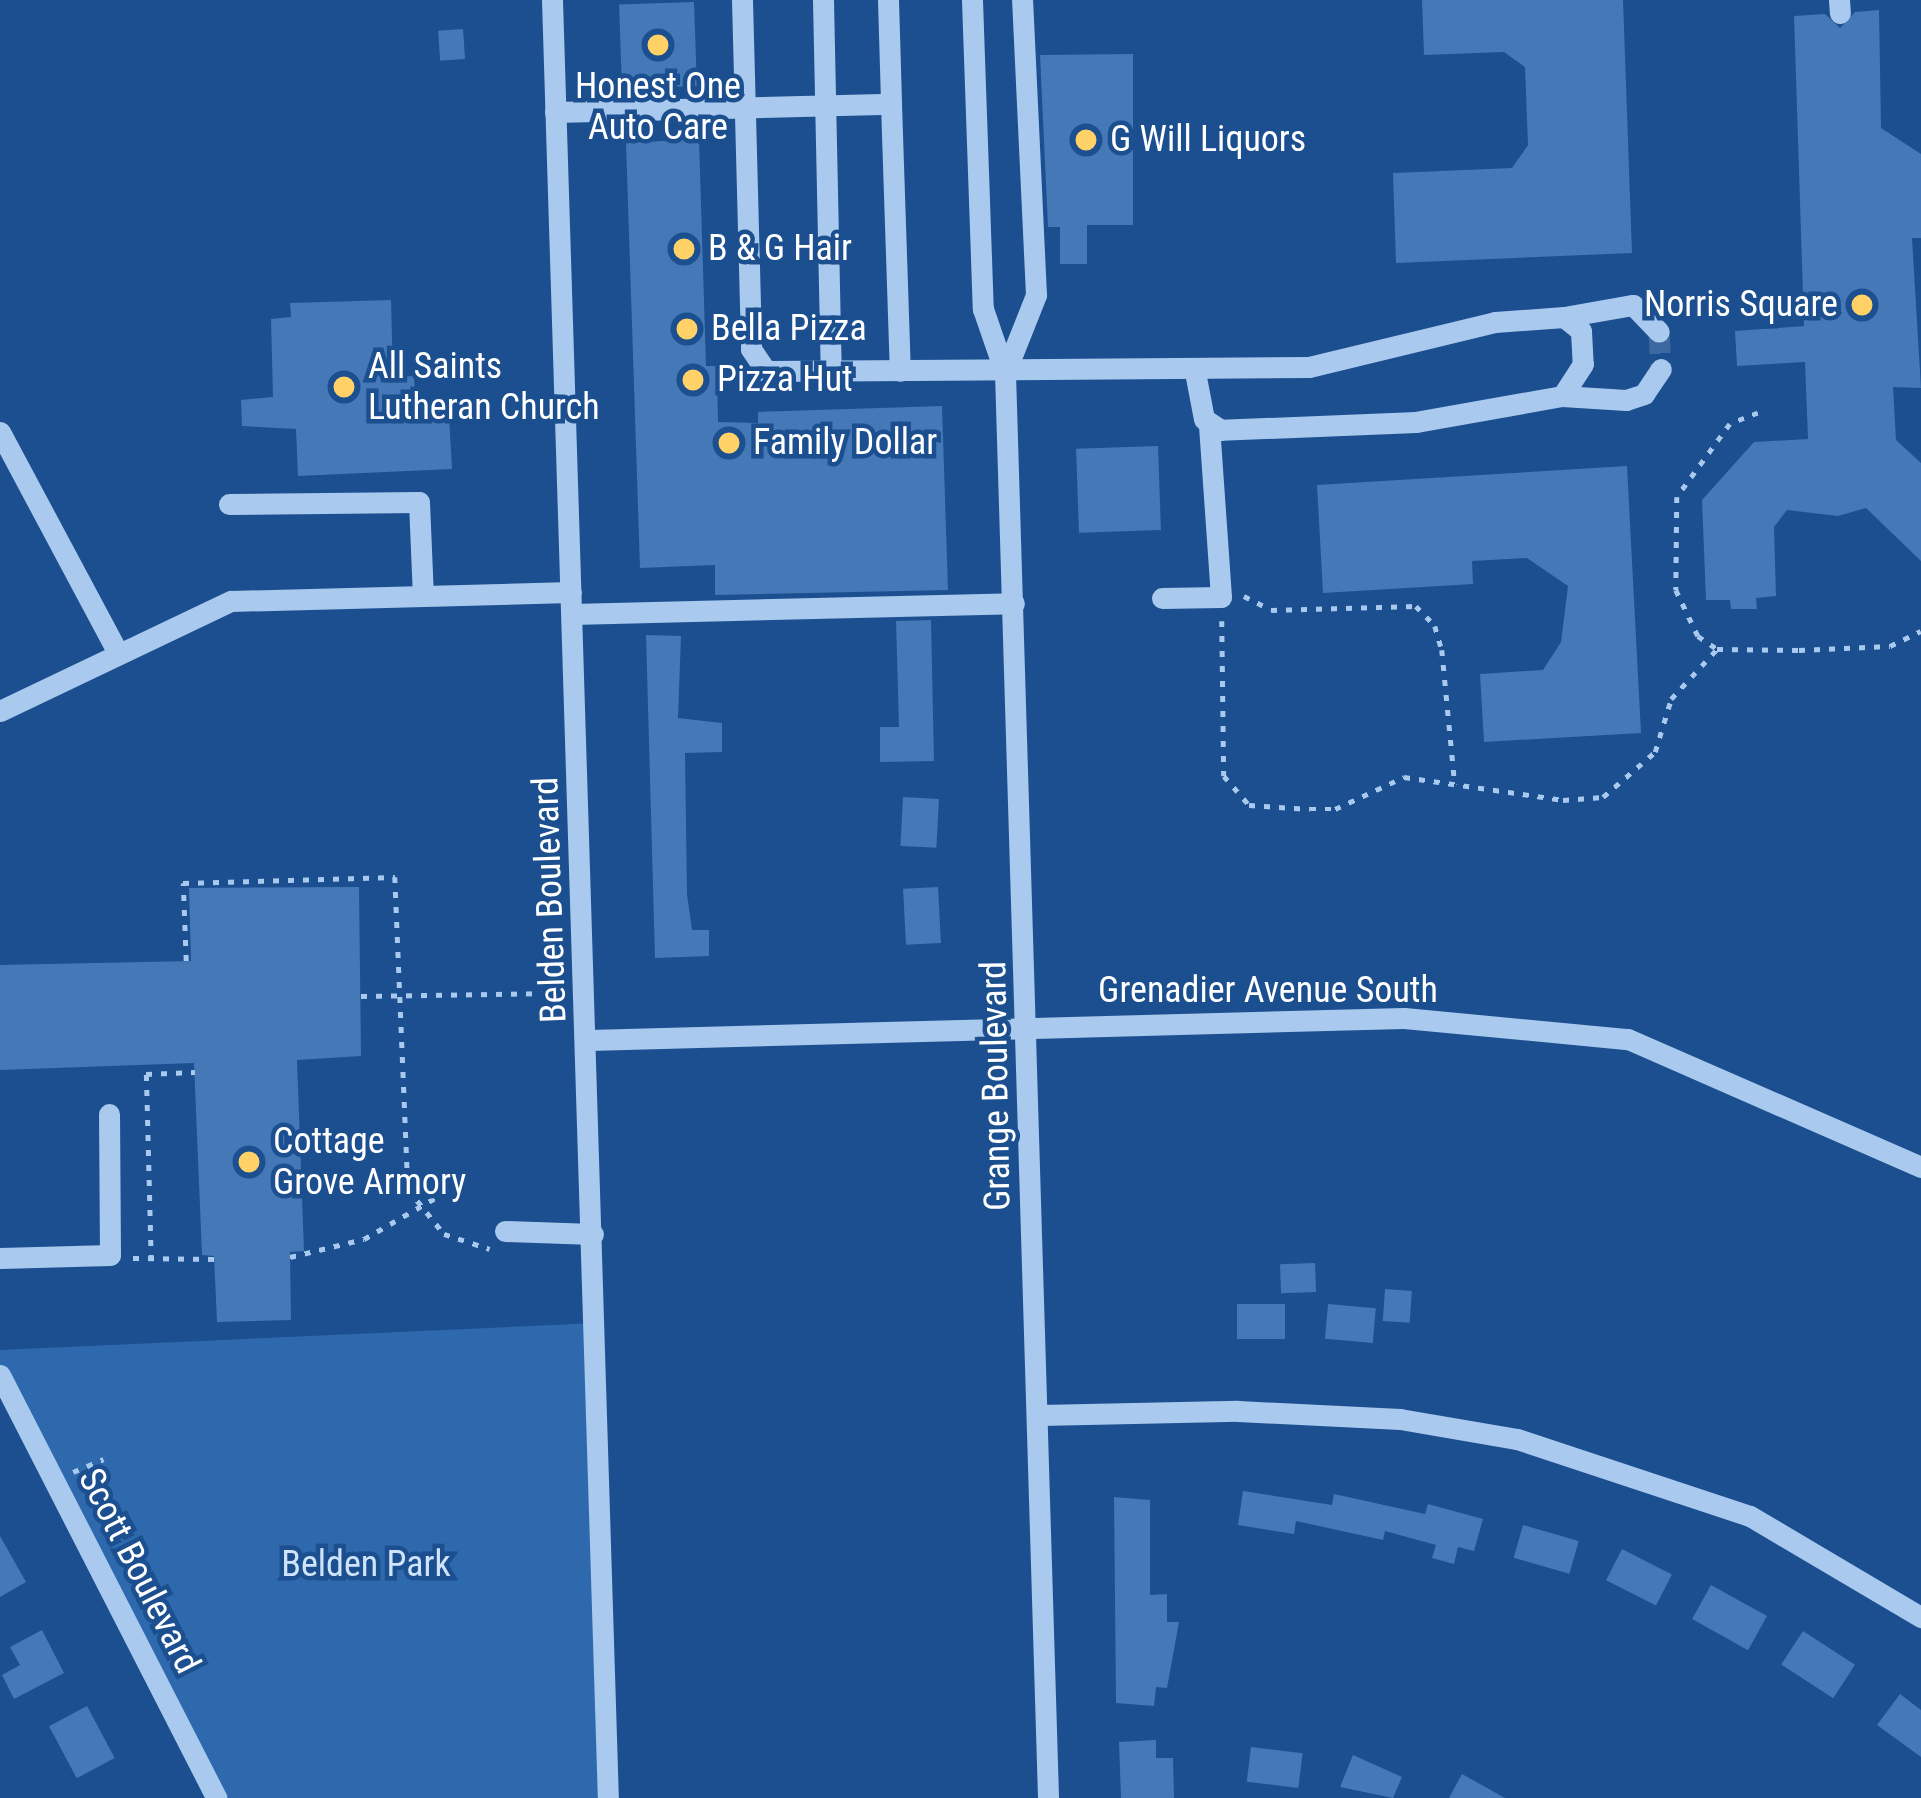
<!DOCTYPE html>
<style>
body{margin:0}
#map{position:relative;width:1921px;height:1798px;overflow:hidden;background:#1b4f8f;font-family:"Roboto Condensed",sans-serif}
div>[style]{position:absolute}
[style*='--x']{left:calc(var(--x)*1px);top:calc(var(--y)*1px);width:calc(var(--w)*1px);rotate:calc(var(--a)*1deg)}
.green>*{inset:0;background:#2e69ad}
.building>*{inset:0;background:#4478b7;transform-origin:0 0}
.minor-tunnel>*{height:21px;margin-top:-10.5px;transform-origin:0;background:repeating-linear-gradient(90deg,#3d69a0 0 21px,transparent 0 31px)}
.path>*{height:4.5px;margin-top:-2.25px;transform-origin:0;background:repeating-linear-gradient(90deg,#a9c9ee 0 6px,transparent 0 15px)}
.minor>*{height:21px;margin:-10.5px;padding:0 10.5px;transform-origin:10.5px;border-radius:10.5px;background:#a9c9ee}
.dots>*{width:33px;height:33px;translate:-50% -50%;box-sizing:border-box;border:6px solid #1b4f8f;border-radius:50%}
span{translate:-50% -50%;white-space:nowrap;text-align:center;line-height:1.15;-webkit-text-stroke:9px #1b4f8f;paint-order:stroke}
.poi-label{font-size:36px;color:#fff}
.left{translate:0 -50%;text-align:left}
.right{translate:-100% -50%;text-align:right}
.street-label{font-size:36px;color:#fff}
.park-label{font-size:36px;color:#cfe3fa}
</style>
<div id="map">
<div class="green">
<div style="clip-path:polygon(596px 1323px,608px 1798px,216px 1798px,0 1375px,0 1350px)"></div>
</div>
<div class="building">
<div style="clip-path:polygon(1422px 0,1623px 0,1632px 253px,1396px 263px,1393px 173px,1512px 168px,1528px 145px,1525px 67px,1504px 52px,1424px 55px)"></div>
<div style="left:694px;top:2px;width:84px;height:75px;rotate:88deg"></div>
<div style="clip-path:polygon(1879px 10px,1881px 128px,1921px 154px,1921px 238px,1912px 238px,1921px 388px,1893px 387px,1896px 440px,1921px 463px,1921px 561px,1866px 508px,1838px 516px,1787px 510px,1774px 527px,1776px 596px,1756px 598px,1757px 609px,1731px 609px,1730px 600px,1706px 600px,1702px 500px,1754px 442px,1808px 439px,1805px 362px,1737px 366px,1735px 331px,1804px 326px,1794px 16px,1825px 14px,1840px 28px,1855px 12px)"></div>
<div style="left:463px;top:29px;width:30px;height:25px;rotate:86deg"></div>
<div style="clip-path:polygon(1133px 54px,1133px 225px,1087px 225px,1087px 264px,1060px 264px,1060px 227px,1048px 227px,1040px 55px)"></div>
<div style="clip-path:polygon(699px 139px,706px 366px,717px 366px,718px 422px,758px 423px,758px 412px,942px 406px,948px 590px,715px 595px,715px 565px,640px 568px,626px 143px)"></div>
<div style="clip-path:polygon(391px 300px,393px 377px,414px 376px,416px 418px,449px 416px,452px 469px,298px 476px,296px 429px,242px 426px,241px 400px,273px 397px,271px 319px,291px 317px,290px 303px)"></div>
<div style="left:1158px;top:446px;width:84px;height:82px;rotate:88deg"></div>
<div style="clip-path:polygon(1627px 466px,1641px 733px,1484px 742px,1480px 674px,1543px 670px,1561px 642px,1568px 586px,1527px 558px,1472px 561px,1473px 584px,1323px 593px,1317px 485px)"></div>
<div style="clip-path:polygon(931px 620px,934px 761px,880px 762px,880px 727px,899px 727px,896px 621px)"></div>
<div style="clip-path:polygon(646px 635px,681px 636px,678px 718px,722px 723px,722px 752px,685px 753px,687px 894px,692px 930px,709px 930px,709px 956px,655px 958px)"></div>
<div style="left:903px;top:797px;width:36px;height:49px;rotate:3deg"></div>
<div style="clip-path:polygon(359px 887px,361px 1056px,297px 1060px,304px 1251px,290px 1252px,291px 1320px,217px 1322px,214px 1256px,202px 1255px,194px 1063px,0 1070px,0 965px,191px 961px,189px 888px)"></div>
<div style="left:938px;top:887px;width:56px;height:35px;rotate:87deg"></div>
<div style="left:1315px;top:1263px;width:29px;height:35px;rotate:88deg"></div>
<div style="left:1385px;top:1289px;width:27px;height:32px;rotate:4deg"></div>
<div style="left:1285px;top:1304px;width:35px;height:48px;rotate:90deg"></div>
<div style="left:1328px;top:1304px;width:48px;height:35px;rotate:5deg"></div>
<div style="clip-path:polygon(1243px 1491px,1332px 1505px,1334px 1494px,1425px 1514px,1428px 1504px,1483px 1519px,1474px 1551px,1458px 1547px,1454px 1564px,1432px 1558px,1436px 1545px,1385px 1531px,1383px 1540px,1296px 1521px,1294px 1534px,1238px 1525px)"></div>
<div style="clip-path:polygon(1114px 1497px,1150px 1500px,1150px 1595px,1167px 1594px,1167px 1622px,1179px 1622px,1167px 1688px,1156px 1687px,1154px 1706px,1116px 1703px)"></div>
<div style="left:1523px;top:1525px;width:58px;height:34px;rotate:16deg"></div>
<div style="clip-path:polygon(0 1536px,26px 1582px,0 1597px)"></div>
<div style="left:1622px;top:1549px;width:56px;height:35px;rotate:27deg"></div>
<div style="left:1711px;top:1585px;width:64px;height:39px;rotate:29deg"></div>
<div style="clip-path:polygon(42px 1630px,64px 1673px,14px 1699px,2px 1675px,20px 1665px,10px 1647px)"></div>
<div style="left:1803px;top:1631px;width:62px;height:40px;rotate:33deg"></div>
<div style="clip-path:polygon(1900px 1694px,1921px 1710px,1921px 1757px,1877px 1725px)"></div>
<div style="left:87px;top:1706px;width:59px;height:43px;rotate:62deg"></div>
<div style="clip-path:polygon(1156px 1740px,1156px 1758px,1173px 1758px,1174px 1798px,1121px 1798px,1119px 1742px)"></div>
<div style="left:1251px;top:1747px;width:52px;height:35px;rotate:7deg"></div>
<div style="clip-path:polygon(1353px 1755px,1402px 1777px,1393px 1798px,1340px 1787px)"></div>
<div style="clip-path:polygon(1462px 1774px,1505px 1798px,1449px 1798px)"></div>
</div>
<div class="minor-tunnel">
<div style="--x:1659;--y:332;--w:37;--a:87"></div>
</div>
<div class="path">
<div style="--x:1758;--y:413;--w:30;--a:159"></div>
<div style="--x:1730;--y:424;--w:90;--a:126"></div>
<div style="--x:1677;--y:497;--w:93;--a:90.6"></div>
<div style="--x:1676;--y:590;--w:51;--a:64.4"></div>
<div style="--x:1698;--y:636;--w:23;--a:34"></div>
<div style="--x:1717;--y:649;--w:82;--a:0.7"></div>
<div style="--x:1799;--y:650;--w:91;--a:-2.5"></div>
<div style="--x:1890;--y:646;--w:34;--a:-26"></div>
<div style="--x:1244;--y:596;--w:30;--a:27"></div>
<div style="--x:1271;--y:610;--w:145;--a:-1.6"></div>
<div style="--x:1416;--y:606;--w:28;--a:46"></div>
<div style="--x:1435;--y:626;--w:25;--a:74"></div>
<div style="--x:1442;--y:650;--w:135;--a:84.5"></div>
<div style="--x:1222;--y:621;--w:155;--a:89.3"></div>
<div style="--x:1224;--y:776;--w:38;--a:49"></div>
<div style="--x:1249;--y:805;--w:61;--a:3.8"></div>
<div style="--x:1310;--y:809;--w:25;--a:0"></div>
<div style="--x:1335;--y:809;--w:76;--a:-24.9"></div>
<div style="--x:1404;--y:777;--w:161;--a:8.2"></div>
<div style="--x:1563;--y:800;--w:40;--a:-4.3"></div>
<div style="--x:1603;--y:797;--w:69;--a:-40.9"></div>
<div style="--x:1655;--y:752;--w:55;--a:-73.2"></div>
<div style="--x:1671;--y:699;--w:68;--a:-47.4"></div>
<div style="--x:186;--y:961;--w:78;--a:-92.2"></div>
<div style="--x:183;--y:883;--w:212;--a:-1.6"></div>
<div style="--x:395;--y:877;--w:312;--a:87.6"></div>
<div style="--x:408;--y:1189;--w:58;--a:51.3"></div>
<div style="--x:444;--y:1234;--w:48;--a:18.1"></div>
<div style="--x:361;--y:996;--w:196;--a:-0.9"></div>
<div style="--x:290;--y:1257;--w:76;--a:-13.7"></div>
<div style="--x:364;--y:1239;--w:82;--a:-30"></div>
<div style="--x:133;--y:1258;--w:82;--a:0.7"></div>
<div style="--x:151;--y:1261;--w:187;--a:-91.5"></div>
<div style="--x:146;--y:1074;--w:49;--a:-2.3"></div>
<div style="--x:73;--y:1472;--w:33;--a:-23"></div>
</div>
<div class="minor">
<div style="--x:552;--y:0;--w:1799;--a:88.22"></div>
<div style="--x:742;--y:0;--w:349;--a:88.5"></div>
<div style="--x:751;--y:349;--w:27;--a:56"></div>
<div style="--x:766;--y:371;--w:543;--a:-0.42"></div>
<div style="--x:1309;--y:367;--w:191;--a:-13.6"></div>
<div style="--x:1495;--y:322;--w:69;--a:-4.1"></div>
<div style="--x:1564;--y:317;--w:22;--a:39"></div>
<div style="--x:1581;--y:331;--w:33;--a:87"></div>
<div style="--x:1583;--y:364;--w:38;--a:123"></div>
<div style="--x:1562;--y:396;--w:148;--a:169.9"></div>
<div style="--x:1416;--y:422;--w:195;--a:177.7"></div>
<div style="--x:1221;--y:430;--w:20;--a:-147"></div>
<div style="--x:1204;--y:419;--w:48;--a:-100.8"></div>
<div style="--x:823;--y:0;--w:371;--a:88.8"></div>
<div style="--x:888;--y:0;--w:104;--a:88.3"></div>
<div style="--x:972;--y:0;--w:309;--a:88"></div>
<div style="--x:983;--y:309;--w:68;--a:71"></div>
<div style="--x:1005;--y:373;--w:1426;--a:88.27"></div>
<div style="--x:1839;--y:0;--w:13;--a:86"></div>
<div style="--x:555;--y:112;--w:336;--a:-1.4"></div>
<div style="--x:891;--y:104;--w:267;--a:88.1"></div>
<div style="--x:1564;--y:317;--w:70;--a:-9.9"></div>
<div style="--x:1633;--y:305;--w:37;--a:46"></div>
<div style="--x:1005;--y:373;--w:84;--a:-68.3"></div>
<div style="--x:1036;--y:295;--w:295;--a:-92.7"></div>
<div style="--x:1562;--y:396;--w:64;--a:3.6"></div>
<div style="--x:1626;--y:400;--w:19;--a:-18"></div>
<div style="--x:1644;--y:394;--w:30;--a:-56"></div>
<div style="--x:0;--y:432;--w:248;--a:61.9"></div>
<div style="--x:229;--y:504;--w:190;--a:-0.6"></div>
<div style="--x:419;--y:502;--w:94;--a:87.6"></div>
<div style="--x:1162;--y:598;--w:59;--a:-1"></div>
<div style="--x:1221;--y:597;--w:170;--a:-94"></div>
<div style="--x:572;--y:614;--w:442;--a:-1.4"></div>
<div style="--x:0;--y:711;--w:256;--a:-25.5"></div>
<div style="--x:231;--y:601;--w:340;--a:-1.5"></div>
<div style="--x:589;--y:1040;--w:815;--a:-1.55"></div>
<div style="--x:1404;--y:1018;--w:225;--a:5.4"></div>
<div style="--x:1628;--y:1039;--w:320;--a:23.6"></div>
<div style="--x:505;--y:1231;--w:88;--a:2"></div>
<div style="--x:0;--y:1258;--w:110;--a:-1.6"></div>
<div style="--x:110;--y:1255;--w:141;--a:-90.4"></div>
<div style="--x:0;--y:1375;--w:475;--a:62.9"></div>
<div style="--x:1040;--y:1415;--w:198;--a:-1.2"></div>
<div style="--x:1238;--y:1411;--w:162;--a:2.8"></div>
<div style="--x:1400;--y:1419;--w:119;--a:9.7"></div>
<div style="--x:1517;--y:1439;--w:245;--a:18.3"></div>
<div style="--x:1750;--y:1516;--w:199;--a:30.6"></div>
</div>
<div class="dots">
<div style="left:658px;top:45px;background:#ffd166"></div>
<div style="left:1086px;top:140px;background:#ffd166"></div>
<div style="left:684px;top:249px;background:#ffd166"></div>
<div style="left:1862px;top:305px;background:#ffd166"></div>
<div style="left:687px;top:329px;background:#ffd166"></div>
<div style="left:693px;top:380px;background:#ffd166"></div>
<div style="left:344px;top:387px;background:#ffd166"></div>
<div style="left:729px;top:443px;background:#ffd166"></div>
<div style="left:249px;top:1162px;background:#ffd166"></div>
</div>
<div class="poi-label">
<span style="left:658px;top:107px">Honest One<br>Auto Care</span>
<span class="left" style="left:1110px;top:140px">G Will Liquors</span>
<span class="left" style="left:708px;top:249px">B &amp; G Hair</span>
<span class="right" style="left:1838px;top:305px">Norris Square</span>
<span class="left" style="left:711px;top:329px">Bella Pizza</span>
<span class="left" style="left:368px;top:387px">All Saints<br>Lutheran Church</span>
<span class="left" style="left:717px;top:380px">Pizza Hut</span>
<span class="left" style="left:753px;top:443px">Family Dollar</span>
<span class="left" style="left:273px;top:1162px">Cottage<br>Grove Armory</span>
</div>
<div class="street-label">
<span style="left:550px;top:900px;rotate:-92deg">Belden Boulevard</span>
<span style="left:1268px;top:991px">Grenadier Avenue South</span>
<span style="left:996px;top:1086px;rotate:-91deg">Grange Boulevard</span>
<span style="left:139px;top:1571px;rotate:63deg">Scott Boulevard</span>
</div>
<div class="park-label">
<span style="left:366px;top:1565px">Belden Park</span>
</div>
</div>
